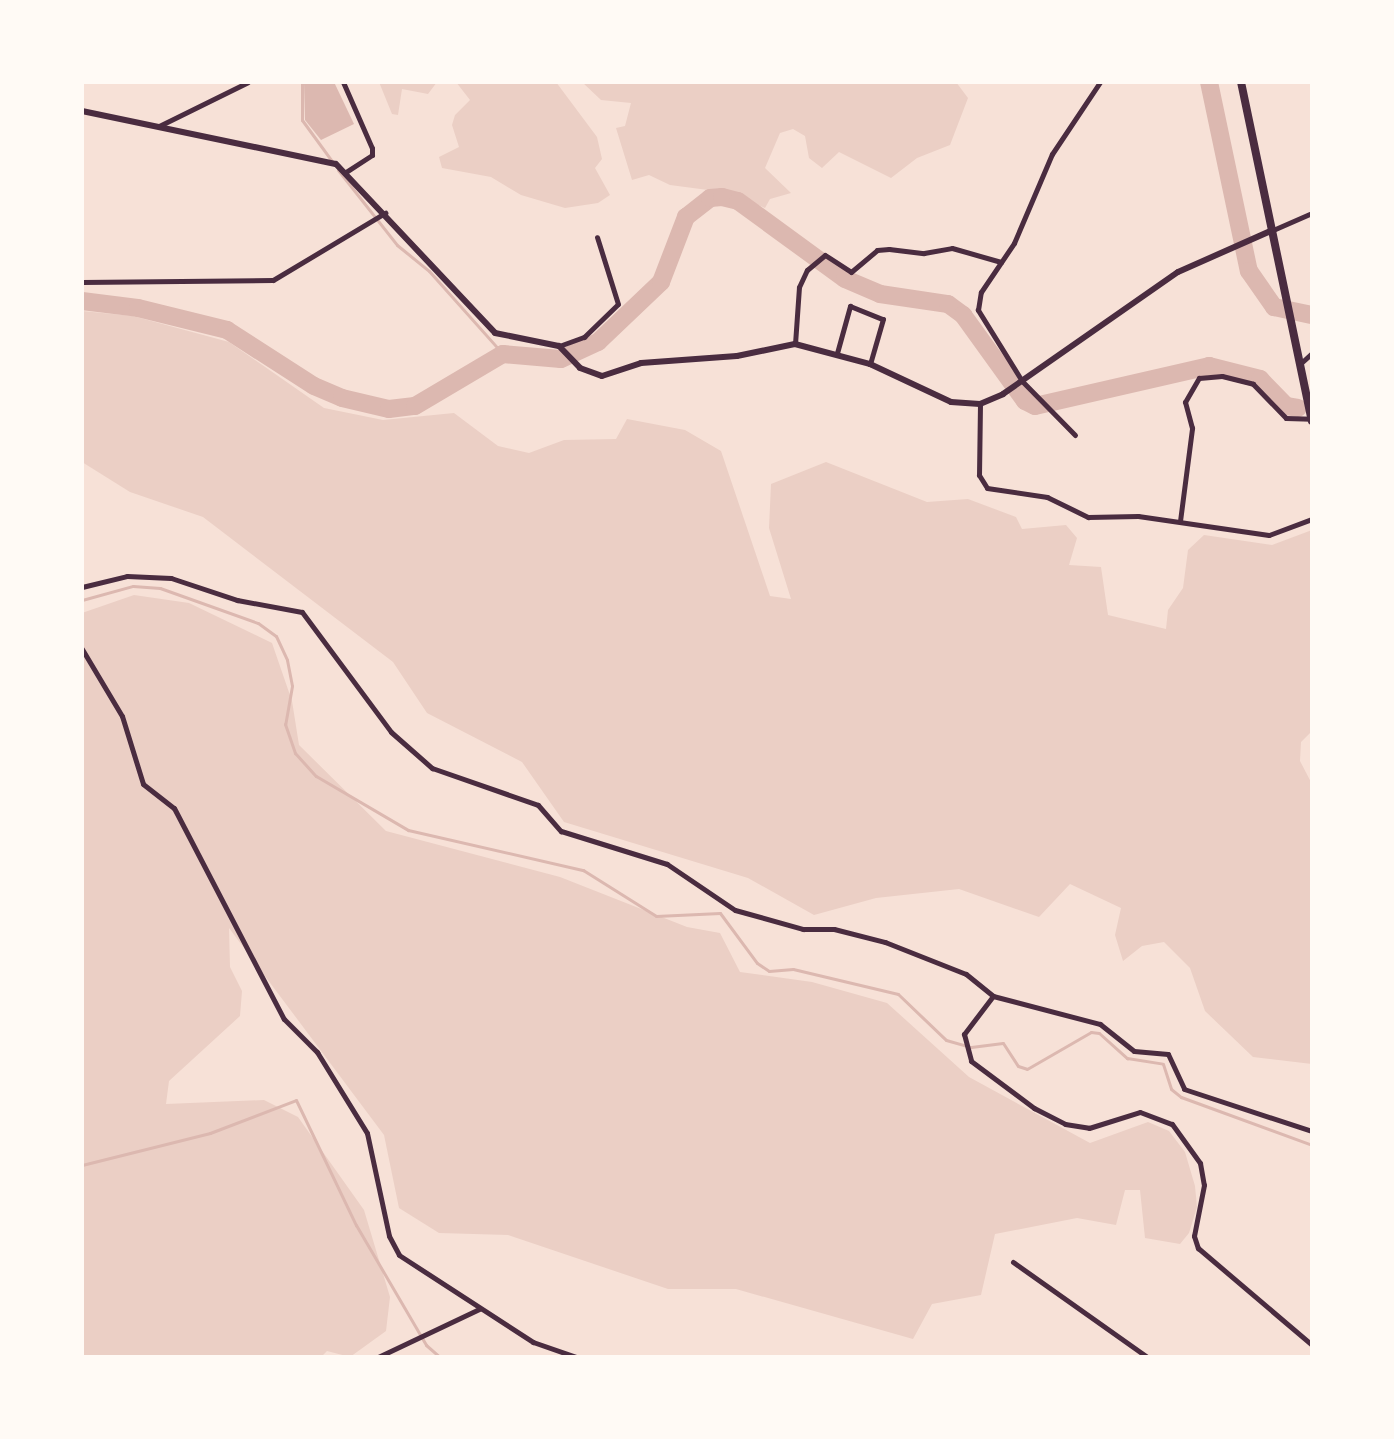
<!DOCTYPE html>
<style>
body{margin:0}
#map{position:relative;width:1394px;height:1439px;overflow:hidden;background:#f7e1d7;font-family:Cabin,sans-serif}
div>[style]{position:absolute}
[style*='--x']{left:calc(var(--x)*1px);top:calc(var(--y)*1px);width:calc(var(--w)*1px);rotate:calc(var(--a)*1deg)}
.green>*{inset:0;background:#ebcfc5}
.water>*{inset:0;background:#dcb8b0}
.stream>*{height:3px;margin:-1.5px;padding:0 1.5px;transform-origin:1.5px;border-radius:1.5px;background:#dcb8b0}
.river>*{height:18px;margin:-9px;padding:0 9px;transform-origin:9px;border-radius:9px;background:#dcb8b0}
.minor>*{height:5px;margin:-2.5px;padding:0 2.5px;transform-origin:2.5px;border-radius:2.5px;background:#4a2c40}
.tertiary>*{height:6px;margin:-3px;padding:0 3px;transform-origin:3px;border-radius:3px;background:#4a2c40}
.trunk>*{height:8px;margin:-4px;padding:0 4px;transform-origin:4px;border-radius:4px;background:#4a2c40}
span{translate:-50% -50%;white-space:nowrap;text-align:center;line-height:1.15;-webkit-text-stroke:8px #fffaf5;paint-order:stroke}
.frame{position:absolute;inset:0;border:84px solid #fffaf5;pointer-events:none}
</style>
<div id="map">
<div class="green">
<div style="clip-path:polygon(379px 82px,437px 82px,428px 94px,402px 89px,398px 115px,392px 114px)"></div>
<div style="clip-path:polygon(456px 82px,556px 82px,597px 137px,602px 159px,595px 168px,610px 195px,598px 203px,565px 208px,521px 195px,491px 177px,442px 168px,439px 157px,459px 147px,452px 125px,455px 115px,470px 100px)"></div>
<div style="clip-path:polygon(582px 82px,956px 82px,968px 98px,950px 145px,917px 158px,891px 178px,839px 152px,822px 168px,809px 158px,805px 136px,793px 129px,780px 133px,765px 168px,791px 193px,770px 199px,765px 208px,731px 193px,670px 185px,649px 175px,632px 180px,616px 128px,625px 126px,631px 103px,601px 100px)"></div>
<div style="clip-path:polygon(82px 311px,133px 316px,229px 342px,324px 408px,383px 420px,454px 413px,498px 446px,529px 453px,564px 440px,616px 439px,627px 419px,685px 430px,721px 451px,770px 596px,791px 599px,769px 528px,771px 484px,826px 462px,927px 502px,968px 499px,1016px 517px,1022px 529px,1066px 525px,1077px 538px,1069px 565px,1101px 567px,1108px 615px,1166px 629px,1168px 610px,1183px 588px,1188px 550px,1204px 535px,1272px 545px,1312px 530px,1312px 731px,1301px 742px,1300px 761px,1312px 784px,1312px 1064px,1253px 1057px,1205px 1011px,1190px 968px,1164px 942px,1142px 946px,1123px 961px,1115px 935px,1121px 908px,1070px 884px,1039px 917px,959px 889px,876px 898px,814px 915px,748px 878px,564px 822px,522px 762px,427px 713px,393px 662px,203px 517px,130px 492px,82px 462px)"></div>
<div style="clip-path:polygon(134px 595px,189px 603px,272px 643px,292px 701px,299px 745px,386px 831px,560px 877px,687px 927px,720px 933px,740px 972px,812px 982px,887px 1003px,969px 1077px,1090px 1143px,1148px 1122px,1169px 1131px,1185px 1152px,1195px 1186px,1197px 1207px,1189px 1233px,1180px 1244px,1145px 1238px,1140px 1190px,1125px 1190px,1116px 1225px,1077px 1218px,995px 1234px,981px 1295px,932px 1304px,913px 1339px,736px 1289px,668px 1289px,508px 1235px,439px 1233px,399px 1208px,384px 1135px,229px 928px,230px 967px,242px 991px,240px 1016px,169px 1081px,166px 1104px,264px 1100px,298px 1117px,364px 1210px,390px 1297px,386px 1331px,350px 1357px,327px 1351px,321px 1357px,82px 1357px,82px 613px)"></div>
</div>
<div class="water">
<div style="clip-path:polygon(334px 82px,354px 124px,321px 140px,305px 120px,304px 83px)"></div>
</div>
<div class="stream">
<div style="--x:302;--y:82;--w:38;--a:90"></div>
<div style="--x:302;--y:120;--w:54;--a:54"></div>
<div style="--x:338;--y:170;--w:95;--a:51.8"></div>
<div style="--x:397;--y:245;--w:41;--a:39.1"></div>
<div style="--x:429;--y:271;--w:111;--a:48.3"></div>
<div style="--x:82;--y:600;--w:53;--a:-15.4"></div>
<div style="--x:133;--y:586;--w:27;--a:4"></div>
<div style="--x:160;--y:588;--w:104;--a:19.7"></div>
<div style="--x:258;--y:623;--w:22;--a:36"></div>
<div style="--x:276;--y:636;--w:26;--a:65"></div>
<div style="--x:287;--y:660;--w:26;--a:79"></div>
<div style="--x:292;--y:686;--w:39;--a:100"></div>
<div style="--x:285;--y:724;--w:31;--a:71"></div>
<div style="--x:295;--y:753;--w:31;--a:48"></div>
<div style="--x:316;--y:776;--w:107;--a:30.4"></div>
<div style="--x:408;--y:830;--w:180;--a:12.9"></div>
<div style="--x:583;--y:870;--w:86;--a:32.2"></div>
<div style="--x:656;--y:916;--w:64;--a:-2.7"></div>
<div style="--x:720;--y:913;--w:62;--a:53.5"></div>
<div style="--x:757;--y:963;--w:14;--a:34"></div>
<div style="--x:769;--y:971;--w:24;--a:-5"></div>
<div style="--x:793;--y:969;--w:108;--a:13.4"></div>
<div style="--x:898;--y:994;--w:66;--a:43.8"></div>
<div style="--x:946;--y:1040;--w:26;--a:16"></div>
<div style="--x:971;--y:1047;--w:32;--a:-7"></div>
<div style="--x:1003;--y:1043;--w:27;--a:57"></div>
<div style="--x:1018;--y:1066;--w:9;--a:18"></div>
<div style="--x:1027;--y:1069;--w:74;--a:-30"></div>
<div style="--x:1091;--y:1032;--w:8;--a:7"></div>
<div style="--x:1099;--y:1033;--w:38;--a:42"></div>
<div style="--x:1127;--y:1058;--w:36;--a:9"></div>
<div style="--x:1163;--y:1064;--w:26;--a:72"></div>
<div style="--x:1171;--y:1089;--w:13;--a:39"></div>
<div style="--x:1181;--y:1097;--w:140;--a:20.1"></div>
<div style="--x:82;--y:1165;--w:132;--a:-14"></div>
<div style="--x:210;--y:1133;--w:92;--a:-21"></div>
<div style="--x:296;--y:1100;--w:139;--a:64.4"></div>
<div style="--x:356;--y:1225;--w:139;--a:59.7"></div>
<div style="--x:426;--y:1345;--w:18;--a:41"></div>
</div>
<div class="river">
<div style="--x:1209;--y:82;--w:193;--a:78.1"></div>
<div style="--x:1249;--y:271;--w:44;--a:55.2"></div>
<div style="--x:1274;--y:307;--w:39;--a:12"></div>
<div style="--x:82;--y:301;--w:56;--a:7.1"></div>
<div style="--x:138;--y:308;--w:92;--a:13.9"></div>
<div style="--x:227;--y:330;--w:103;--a:32.8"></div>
<div style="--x:314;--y:386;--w:30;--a:23"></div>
<div style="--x:342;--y:398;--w:48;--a:13.2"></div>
<div style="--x:389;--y:409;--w:26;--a:-7"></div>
<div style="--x:415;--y:406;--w:102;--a:-30.6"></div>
<div style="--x:503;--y:354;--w:58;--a:4.9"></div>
<div style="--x:561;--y:359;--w:41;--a:-24.7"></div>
<div style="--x:598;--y:342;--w:87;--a:-43.6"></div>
<div style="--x:661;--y:282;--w:70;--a:-69"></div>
<div style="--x:686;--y:217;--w:31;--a:-38"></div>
<div style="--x:710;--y:198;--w:12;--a:-5"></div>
<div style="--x:722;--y:197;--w:16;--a:14"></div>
<div style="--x:738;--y:201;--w:132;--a:36.1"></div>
<div style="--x:845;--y:279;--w:38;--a:23"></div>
<div style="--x:880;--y:294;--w:69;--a:8.4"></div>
<div style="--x:948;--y:304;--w:19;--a:36"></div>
<div style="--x:963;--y:315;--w:106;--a:54.2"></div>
<div style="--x:1025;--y:401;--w:11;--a:27"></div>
<div style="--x:1035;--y:406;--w:179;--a:-12.9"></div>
<div style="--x:1209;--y:366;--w:53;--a:14.3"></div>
<div style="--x:1260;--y:379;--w:37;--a:46"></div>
<div style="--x:1286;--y:406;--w:12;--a:9"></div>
</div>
<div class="minor">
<div style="--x:343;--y:82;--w:72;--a:66.3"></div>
<div style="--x:372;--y:148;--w:7;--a:90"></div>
<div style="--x:372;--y:155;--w:31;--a:147"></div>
<div style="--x:159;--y:126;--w:99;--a:-26.3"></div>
<div style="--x:1273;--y:230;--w:43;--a:-23.6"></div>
<div style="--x:82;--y:282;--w:191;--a:-0.6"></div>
<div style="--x:273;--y:280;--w:131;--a:-30.9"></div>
<div style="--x:795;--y:344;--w:57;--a:-86"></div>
<div style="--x:799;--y:287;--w:19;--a:-65"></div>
<div style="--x:807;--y:270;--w:23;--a:-40"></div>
<div style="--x:825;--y:255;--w:31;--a:33"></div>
<div style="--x:851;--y:272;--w:34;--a:-40"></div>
<div style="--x:877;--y:250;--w:12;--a:-5"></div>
<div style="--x:889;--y:249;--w:35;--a:7"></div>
<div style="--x:924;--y:253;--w:28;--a:-10"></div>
<div style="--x:952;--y:248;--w:51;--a:15.9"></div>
<div style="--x:559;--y:346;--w:27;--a:-20"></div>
<div style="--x:584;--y:337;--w:47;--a:-44.1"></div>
<div style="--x:618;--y:304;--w:70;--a:-107.4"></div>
<div style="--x:837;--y:353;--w:49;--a:-74.5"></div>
<div style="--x:850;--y:306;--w:35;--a:22"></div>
<div style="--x:883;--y:319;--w:47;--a:106.1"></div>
<div style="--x:1301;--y:363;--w:15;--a:-42"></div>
<div style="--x:980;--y:404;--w:71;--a:90.8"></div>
<div style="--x:979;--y:475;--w:15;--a:58"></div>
<div style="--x:987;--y:488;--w:61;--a:8.5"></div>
<div style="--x:1047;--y:497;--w:46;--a:26"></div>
<div style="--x:1088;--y:517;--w:50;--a:-1.1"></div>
<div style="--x:1138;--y:516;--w:132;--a:8.3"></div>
<div style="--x:1269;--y:535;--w:46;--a:-20.4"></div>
<div style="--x:1075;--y:435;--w:76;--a:-134.5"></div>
<div style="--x:1022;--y:381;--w:84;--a:-121.8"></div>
<div style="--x:978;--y:310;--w:18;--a:-81"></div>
<div style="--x:981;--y:292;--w:59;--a:-56"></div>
<div style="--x:1014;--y:243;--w:97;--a:-66.9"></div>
<div style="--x:1052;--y:154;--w:87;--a:-56.3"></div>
<div style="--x:1180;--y:521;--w:94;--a:-82.6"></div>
<div style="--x:1192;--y:428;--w:27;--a:-105"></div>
<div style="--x:1185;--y:402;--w:28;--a:-60"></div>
<div style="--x:1199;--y:378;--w:23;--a:-5"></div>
<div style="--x:1222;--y:376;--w:32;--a:14"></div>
<div style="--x:1253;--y:384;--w:47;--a:45.9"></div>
<div style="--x:1286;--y:418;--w:25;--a:2"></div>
<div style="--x:82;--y:587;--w:46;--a:-13.7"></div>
<div style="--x:127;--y:576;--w:44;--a:2.6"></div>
<div style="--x:171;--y:578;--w:70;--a:18.4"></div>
<div style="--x:237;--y:600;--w:66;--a:10.5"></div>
<div style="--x:302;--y:612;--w:149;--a:53.4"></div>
<div style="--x:391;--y:732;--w:55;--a:41.3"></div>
<div style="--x:432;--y:768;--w:112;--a:19.2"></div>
<div style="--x:538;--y:805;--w:35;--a:49"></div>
<div style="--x:561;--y:831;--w:111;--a:17.3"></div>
<div style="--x:667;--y:864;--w:82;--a:34.1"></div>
<div style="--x:735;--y:910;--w:71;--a:15.6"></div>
<div style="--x:803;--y:929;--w:31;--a:0"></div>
<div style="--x:834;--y:929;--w:53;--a:14.3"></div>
<div style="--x:885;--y:942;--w:87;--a:21.6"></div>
<div style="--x:966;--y:974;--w:35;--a:39"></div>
<div style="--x:993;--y:996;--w:111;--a:14.7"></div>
<div style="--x:1100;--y:1024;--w:43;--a:38.5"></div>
<div style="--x:1134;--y:1051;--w:34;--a:5"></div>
<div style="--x:1168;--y:1054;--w:38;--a:65"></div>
<div style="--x:1184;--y:1089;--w:135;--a:18.2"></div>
<div style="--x:82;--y:649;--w:78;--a:59.2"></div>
<div style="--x:122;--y:716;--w:71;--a:72.8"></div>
<div style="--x:143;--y:784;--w:39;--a:38"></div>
<div style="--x:174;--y:808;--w:238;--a:62.5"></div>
<div style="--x:284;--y:1019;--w:47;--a:45"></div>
<div style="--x:317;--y:1052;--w:95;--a:58.3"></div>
<div style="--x:367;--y:1133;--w:105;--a:77.9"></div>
<div style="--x:389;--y:1236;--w:21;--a:62"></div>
<div style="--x:399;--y:1255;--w:160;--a:33"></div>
<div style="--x:533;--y:1342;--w:46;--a:19.2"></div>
<div style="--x:993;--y:996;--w:48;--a:127.3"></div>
<div style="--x:964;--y:1034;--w:28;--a:75"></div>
<div style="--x:971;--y:1061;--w:79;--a:36.7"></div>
<div style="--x:1034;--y:1108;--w:35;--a:27"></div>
<div style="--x:1065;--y:1124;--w:24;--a:9"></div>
<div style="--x:1089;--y:1128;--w:53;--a:-17.4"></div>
<div style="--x:1140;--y:1112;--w:34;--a:21"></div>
<div style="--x:1172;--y:1124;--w:48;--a:54.3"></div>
<div style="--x:1200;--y:1163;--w:22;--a:80"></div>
<div style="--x:1204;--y:1185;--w:52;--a:101.1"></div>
<div style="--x:1194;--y:1236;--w:13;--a:72"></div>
<div style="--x:1198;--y:1248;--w:150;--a:40.4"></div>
<div style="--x:1013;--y:1262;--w:164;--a:35.3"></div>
<div style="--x:378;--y:1357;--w:112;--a:-25.4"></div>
</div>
<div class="tertiary">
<div style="--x:82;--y:111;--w:259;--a:11.8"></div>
<div style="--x:336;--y:164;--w:232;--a:46.7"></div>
<div style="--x:495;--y:333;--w:65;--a:11.5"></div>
<div style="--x:559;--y:346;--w:30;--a:46"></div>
<div style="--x:580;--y:368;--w:23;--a:20"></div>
<div style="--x:602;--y:376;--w:41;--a:-18.4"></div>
<div style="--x:641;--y:363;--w:96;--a:-4.2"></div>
<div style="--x:737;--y:356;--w:59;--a:-11.7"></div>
<div style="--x:795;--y:344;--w:78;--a:14.9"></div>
<div style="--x:870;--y:364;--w:89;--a:25.1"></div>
<div style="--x:951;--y:402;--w:29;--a:4"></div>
<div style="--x:980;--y:404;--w:25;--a:-23"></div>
<div style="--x:1003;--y:394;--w:213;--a:-34.9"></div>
<div style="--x:1178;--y:272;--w:104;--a:-23.9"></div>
</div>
<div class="trunk">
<div style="--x:1241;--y:82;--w:346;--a:78.2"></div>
</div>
<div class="frame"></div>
</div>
